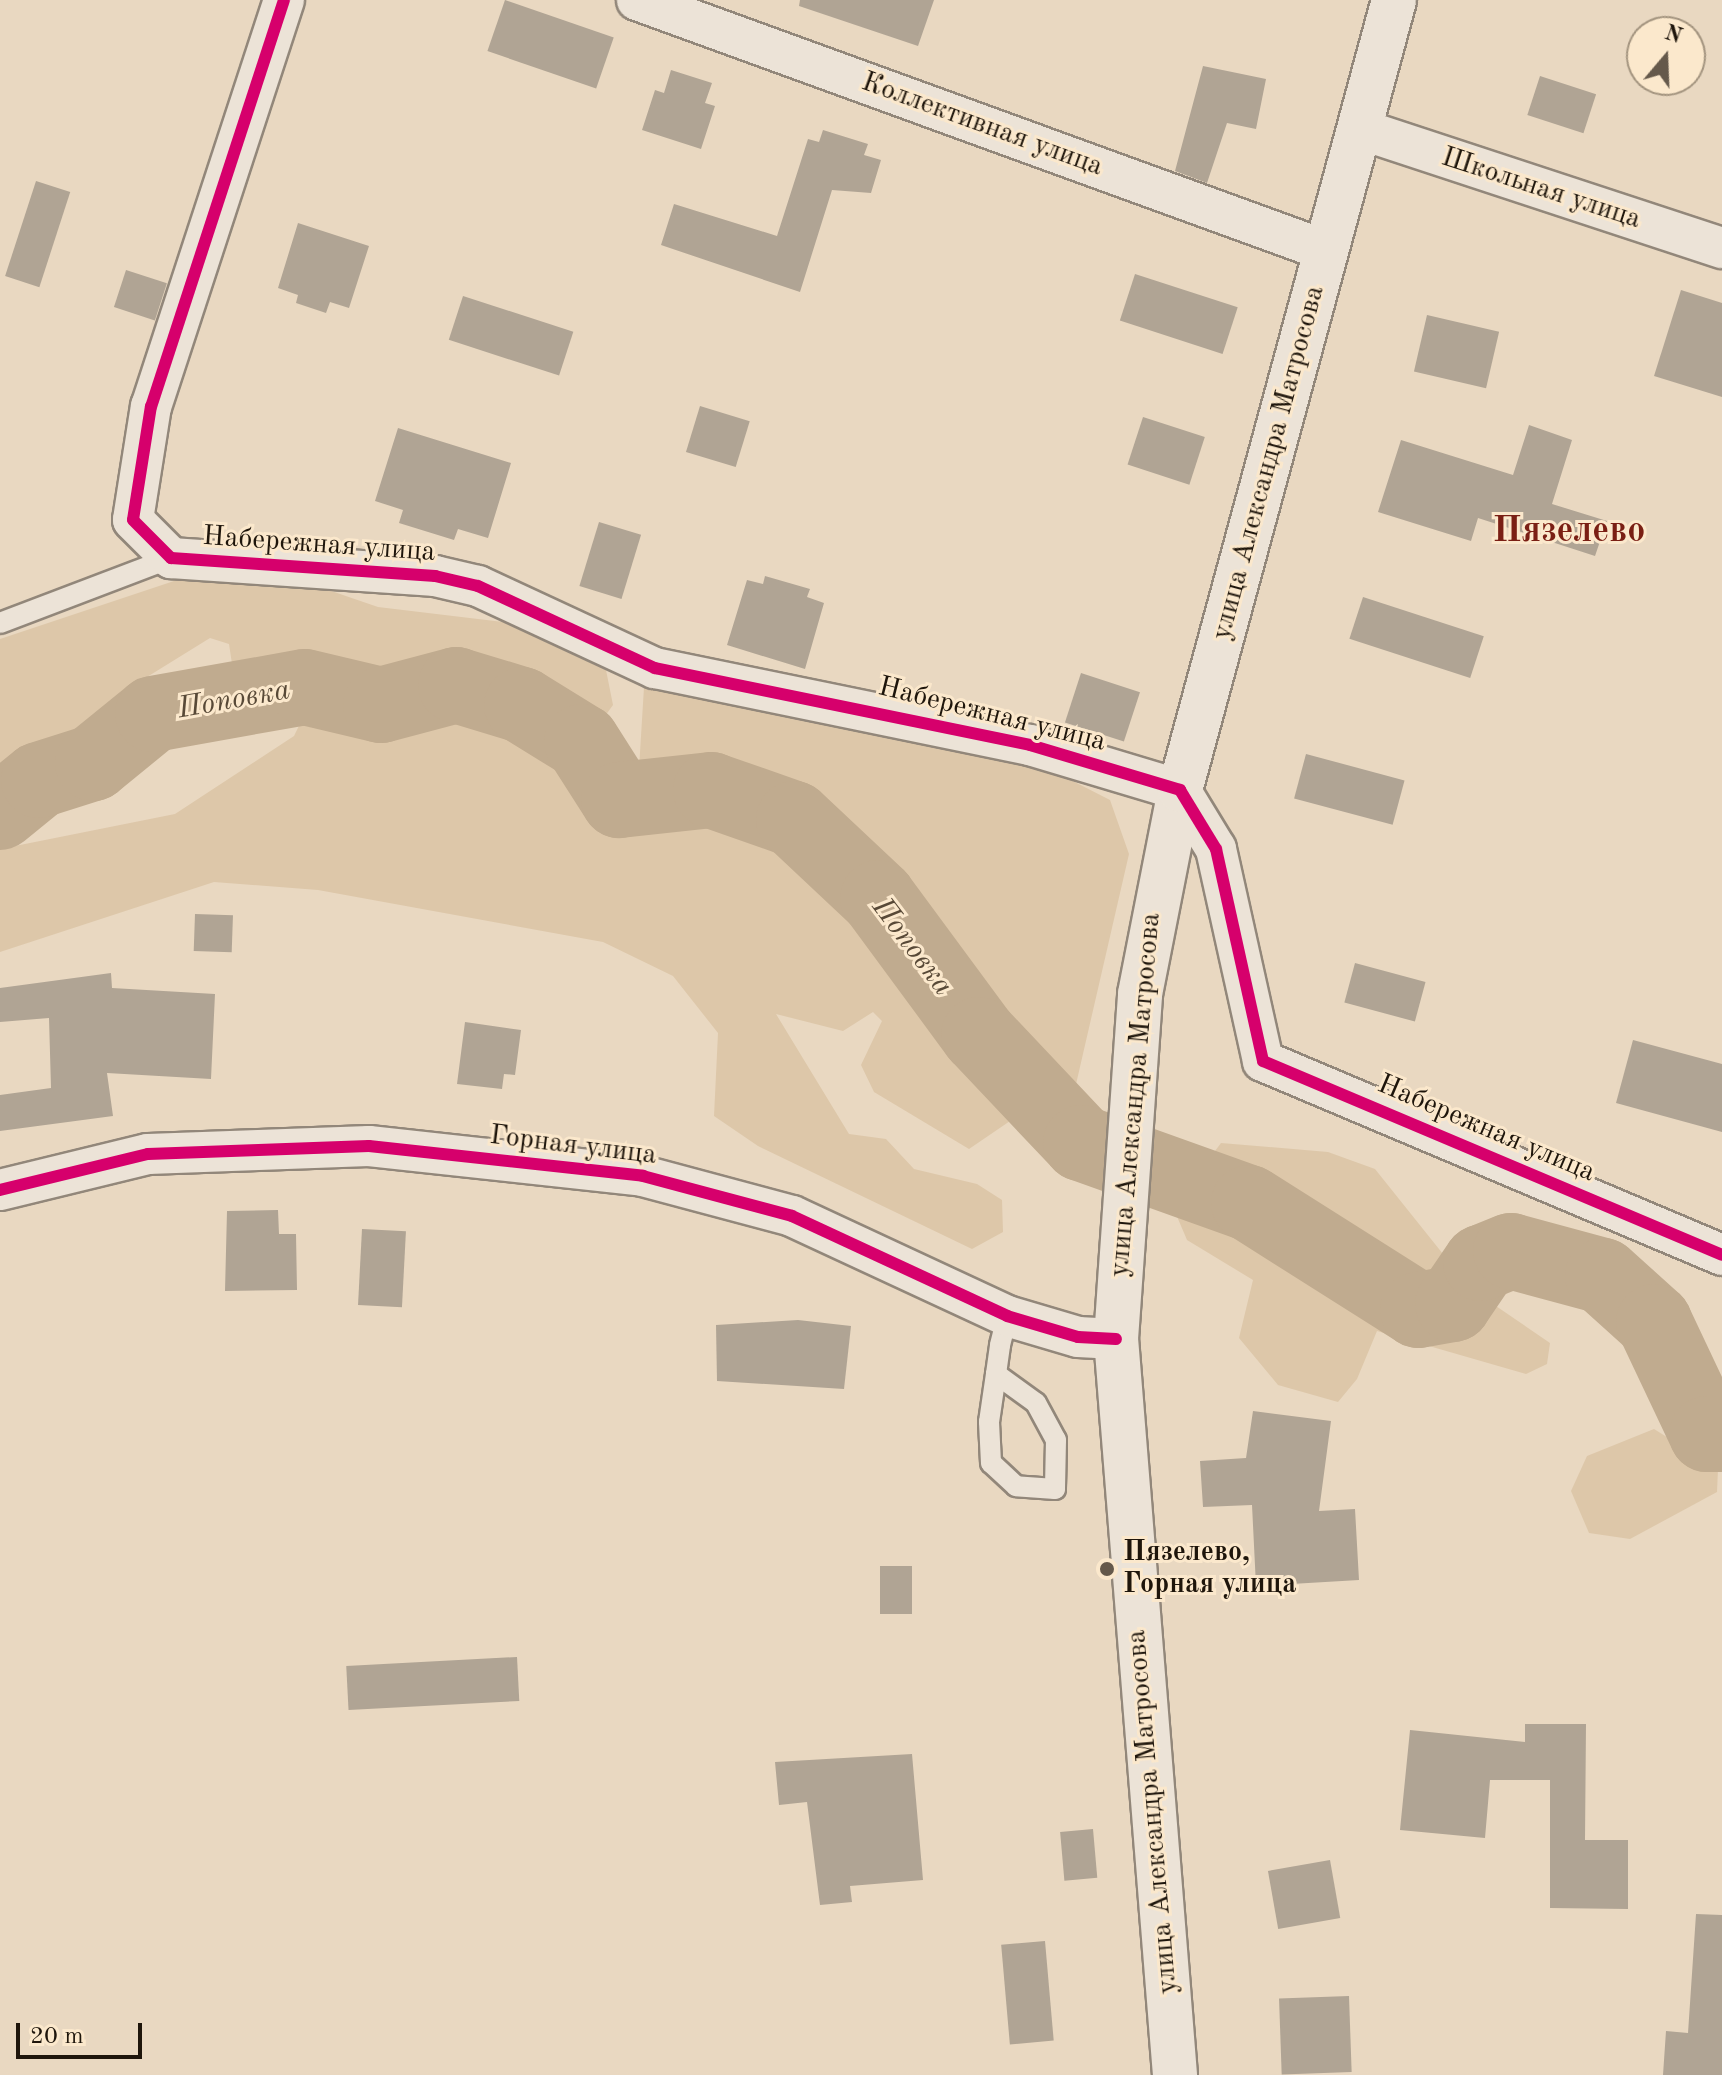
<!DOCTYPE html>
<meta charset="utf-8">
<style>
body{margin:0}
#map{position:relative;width:1722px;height:2075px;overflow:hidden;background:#e9d8c1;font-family:"Old Standard TT",serif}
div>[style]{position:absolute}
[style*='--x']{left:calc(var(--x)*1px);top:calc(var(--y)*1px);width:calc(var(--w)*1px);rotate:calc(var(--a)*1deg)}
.green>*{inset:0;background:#ddc7a9}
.river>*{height:76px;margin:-38px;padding:0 38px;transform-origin:38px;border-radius:38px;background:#c0ab8f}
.building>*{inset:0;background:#b0a494;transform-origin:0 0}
.roads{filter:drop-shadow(2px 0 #92877a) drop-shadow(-2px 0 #92877a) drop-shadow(0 2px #92877a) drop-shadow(0 -2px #92877a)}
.lane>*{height:20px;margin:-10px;padding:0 10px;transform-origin:10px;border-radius:10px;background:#ece3d7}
.street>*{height:40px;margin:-20px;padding:0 20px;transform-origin:20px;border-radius:20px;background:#ece3d7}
.secondary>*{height:44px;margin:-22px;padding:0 22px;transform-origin:22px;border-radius:22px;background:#ece3d7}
.cycleway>*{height:12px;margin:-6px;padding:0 6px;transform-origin:6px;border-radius:6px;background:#d6006c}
.dots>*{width:22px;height:22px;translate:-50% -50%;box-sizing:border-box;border:4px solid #fbe8cc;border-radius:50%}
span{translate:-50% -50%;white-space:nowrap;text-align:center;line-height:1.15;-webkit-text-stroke:6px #fbe8cc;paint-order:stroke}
.street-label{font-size:28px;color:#1e150b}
.poi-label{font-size:28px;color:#1e150b;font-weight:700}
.left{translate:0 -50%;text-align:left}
.water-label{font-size:30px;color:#584937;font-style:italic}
.district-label{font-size:36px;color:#7a1f14;font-weight:700}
.north{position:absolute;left:1626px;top:16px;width:80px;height:80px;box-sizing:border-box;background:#fbe8cc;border:2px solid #a3947f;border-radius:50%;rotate:19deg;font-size:22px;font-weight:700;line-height:32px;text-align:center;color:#1e150b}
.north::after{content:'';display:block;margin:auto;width:28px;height:36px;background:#65594b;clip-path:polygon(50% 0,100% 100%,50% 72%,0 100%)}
.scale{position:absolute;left:16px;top:2023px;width:126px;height:36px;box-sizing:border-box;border:4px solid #1e150b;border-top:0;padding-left:10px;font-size:24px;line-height:28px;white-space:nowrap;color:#1e150b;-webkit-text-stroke:6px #fbe8cc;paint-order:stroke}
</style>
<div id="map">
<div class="green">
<div style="clip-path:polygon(177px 580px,305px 582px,378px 607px,503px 622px,606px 670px,613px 705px,597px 727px,570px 742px,571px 765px,625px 805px,727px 811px,741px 799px,735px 774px,705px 764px,659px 777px,639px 769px,644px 687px,1004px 746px,1110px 800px,1129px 854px,1071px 1106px,1041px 1129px,1013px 1119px,969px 1149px,874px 1092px,861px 1065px,882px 1021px,873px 1012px,843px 1031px,776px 1014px,849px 1134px,886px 1139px,914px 1169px,977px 1184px,1002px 1200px,1003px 1232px,972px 1249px,758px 1146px,714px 1116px,718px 1033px,673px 976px,603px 942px,318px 890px,214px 882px,0 952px,0 849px,175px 814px,294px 736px,310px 703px,296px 681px,234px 677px,229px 644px,210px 638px,126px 690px,102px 732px,0 802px,0 639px)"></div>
<div style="clip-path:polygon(1221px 1143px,1328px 1152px,1375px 1169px,1471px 1289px,1550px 1343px,1547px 1364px,1526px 1374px,1377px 1331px,1357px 1379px,1338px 1402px,1278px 1385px,1239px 1338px,1253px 1280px,1187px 1240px,1173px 1207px)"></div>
<div style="clip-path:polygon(1654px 1429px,1718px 1469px,1717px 1492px,1630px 1539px,1589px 1533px,1571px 1491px,1587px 1456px)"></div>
</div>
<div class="river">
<div style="--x:0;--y:812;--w:50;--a:-39.4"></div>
<div style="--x:39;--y:780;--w:57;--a:-17.5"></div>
<div style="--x:93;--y:763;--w:77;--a:-39.2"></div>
<div style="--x:153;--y:714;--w:154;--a:-10.1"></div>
<div style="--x:305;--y:687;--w:78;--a:13.3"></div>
<div style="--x:381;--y:705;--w:78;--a:-14.9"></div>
<div style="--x:456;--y:685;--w:69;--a:16.9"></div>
<div style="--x:522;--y:705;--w:70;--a:31.7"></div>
<div style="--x:582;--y:742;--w:69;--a:57.5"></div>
<div style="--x:619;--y:800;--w:93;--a:-6.2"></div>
<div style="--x:711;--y:790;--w:88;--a:19.3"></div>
<div style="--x:794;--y:819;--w:115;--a:43.2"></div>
<div style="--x:878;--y:898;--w:170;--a:53.6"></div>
<div style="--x:979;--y:1035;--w:149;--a:46.6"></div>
<div style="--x:1081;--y:1143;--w:178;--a:19.7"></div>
<div style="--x:1249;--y:1203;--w:200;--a:32.3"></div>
<div style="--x:1418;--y:1310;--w:36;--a:-10"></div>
<div style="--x:1453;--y:1304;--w:50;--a:-55.7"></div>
<div style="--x:1481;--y:1263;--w:32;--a:-22"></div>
<div style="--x:1511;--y:1251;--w:95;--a:15.2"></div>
<div style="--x:1603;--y:1276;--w:69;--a:42"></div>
<div style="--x:1654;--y:1322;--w:124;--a:64.7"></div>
<div style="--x:1707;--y:1434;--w:15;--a:0"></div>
</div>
<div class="building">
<div style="left:505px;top:0;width:115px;height:54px;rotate:19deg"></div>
<div style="clip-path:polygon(800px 0,934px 0,918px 46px,799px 6px)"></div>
<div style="clip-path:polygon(1203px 66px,1266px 79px,1256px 129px,1227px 123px,1207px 183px,1175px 171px)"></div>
<div style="clip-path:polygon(671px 70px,712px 83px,705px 103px,715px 106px,701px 149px,642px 130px,655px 90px,664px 93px)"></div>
<div style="left:1540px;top:76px;width:59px;height:41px;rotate:18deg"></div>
<div style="clip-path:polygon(823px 130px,868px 144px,864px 155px,881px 160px,871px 193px,832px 190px,800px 292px,661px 245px,674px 204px,777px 236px,808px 139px,819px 142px)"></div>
<div style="left:36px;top:181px;width:36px;height:100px;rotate:18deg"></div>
<div style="clip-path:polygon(298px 223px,369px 246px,349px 308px,330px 302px,326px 313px,296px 303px,298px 295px,278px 288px)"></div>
<div style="left:126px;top:270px;width:43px;height:39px;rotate:18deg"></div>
<div style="left:1135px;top:274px;width:108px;height:49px;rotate:18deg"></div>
<div style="clip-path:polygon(1681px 290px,1722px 303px,1722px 397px,1654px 376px)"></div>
<div style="left:463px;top:296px;width:116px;height:46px;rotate:18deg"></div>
<div style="left:1427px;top:315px;width:74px;height:58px;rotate:13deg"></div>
<div style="left:700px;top:406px;width:52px;height:48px;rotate:17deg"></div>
<div style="left:1143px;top:417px;width:65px;height:50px;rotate:18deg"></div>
<div style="clip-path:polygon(1529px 425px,1572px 440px,1552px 504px,1607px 521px,1595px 556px,1478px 518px,1471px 541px,1378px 512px,1401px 440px,1513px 475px)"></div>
<div style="clip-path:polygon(398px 428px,511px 463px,488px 538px,458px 529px,454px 540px,399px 523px,403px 510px,375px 501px)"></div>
<div style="left:599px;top:522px;width:44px;height:67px;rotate:17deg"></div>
<div style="clip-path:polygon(765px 576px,810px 589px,807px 597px,824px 603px,805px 669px,727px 645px,747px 580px,763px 584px)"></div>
<div style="left:1363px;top:597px;width:127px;height:44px;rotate:18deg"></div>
<div style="left:1081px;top:673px;width:62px;height:52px;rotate:18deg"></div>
<div style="left:1306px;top:754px;width:102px;height:46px;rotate:15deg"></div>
<div style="left:195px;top:914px;width:38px;height:37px;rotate:2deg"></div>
<div style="left:1355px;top:963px;width:73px;height:41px;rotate:15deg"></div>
<div style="clip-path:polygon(111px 973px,112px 988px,215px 994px,211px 1079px,107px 1073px,113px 1116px,0 1131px,0 1095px,51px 1088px,49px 1018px,0 1022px,0 988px)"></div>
<div style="clip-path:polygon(465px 1022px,521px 1030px,515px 1075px,504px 1074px,502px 1089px,457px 1084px)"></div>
<div style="clip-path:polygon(1633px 1040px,1722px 1064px,1722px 1132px,1616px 1103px)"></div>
<div style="clip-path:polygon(278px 1210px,279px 1234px,296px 1234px,297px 1290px,225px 1291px,227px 1211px)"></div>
<div style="left:362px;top:1229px;width:44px;height:76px;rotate:3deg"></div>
<div style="clip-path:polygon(798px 1320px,851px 1326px,844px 1389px,717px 1381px,716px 1325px)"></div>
<div style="clip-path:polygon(1253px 1411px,1331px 1421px,1319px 1511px,1355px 1509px,1359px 1580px,1256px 1586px,1252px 1505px,1203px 1507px,1200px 1461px,1246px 1458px)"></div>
<div style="left:880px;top:1566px;width:32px;height:48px"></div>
<div style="left:517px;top:1657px;width:44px;height:171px;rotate:87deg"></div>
<div style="clip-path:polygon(1525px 1724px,1586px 1724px,1585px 1840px,1628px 1840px,1628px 1909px,1550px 1908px,1550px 1780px,1490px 1780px,1485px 1838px,1400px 1830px,1410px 1730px,1525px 1742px)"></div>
<div style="clip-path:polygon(912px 1754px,923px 1880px,850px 1886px,852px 1902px,820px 1905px,807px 1802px,779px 1805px,775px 1762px)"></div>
<div style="left:1093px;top:1829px;width:49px;height:33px;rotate:85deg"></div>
<div style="left:1330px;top:1860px;width:59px;height:63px;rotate:80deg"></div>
<div style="clip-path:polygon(1696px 1914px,1722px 1915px,1722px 2075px,1663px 2075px,1666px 2031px,1688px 2033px)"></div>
<div style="left:1045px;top:1941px;width:100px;height:44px;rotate:85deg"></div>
<div style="left:1349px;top:1996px;width:76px;height:70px;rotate:88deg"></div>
</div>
<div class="roads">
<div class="lane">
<div style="--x:0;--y:623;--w:183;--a:-20.8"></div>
<div style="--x:996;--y:1374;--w:49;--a:35.9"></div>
<div style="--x:1036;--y:1403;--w:42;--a:61.6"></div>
<div style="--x:1056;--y:1440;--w:49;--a:91.2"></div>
<div style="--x:1055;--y:1489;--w:39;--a:-176"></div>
<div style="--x:1016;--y:1486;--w:34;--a:-137"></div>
<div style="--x:991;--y:1463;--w:41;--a:-92.8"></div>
<div style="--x:989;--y:1422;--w:49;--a:-81.7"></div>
<div style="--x:996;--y:1374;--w:29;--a:-82"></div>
<div style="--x:1000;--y:1345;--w:30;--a:-76"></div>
</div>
<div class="street">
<div style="--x:284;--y:0;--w:427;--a:108.1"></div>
<div style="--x:151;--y:406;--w:115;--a:99"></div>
<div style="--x:133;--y:520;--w:54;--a:45"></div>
<div style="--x:171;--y:558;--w:265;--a:3.9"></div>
<div style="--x:435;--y:576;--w:44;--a:13.1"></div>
<div style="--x:478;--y:586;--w:195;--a:24.9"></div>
<div style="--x:655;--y:668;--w:383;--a:11.6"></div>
<div style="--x:1030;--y:745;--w:157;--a:16.7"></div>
<div style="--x:1180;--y:790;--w:69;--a:58.6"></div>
<div style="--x:1216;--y:849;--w:217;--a:77.5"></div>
<div style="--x:1263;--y:1061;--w:498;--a:22.9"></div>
<div style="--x:637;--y:0;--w:734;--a:19.99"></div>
<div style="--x:1360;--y:129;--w:381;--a:18.2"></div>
<div style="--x:0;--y:1190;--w:152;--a:-13.7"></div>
<div style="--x:148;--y:1154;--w:221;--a:-2.1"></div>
<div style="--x:369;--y:1146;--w:276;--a:6.2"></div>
<div style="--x:643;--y:1176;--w:154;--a:15"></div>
<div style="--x:792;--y:1216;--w:237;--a:24.9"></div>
<div style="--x:1007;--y:1316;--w:74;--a:16.5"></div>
<div style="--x:1078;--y:1337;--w:38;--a:3"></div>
</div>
<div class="secondary">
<div style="--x:1175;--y:2075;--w:738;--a:-94.58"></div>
<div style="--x:1116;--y:1339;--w:346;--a:-86"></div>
<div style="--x:1140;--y:994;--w:208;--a:-78.9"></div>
<div style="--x:1180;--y:790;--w:818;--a:-74.84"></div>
</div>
</div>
<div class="cycleway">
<div style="--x:284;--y:0;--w:427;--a:108.1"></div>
<div style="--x:151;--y:406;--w:115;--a:99"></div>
<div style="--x:133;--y:520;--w:54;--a:45"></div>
<div style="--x:171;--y:558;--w:265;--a:3.9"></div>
<div style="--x:435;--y:576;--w:44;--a:13.1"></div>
<div style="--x:478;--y:586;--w:195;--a:24.9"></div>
<div style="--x:655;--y:668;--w:383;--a:11.6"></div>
<div style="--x:1030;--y:745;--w:157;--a:16.7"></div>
<div style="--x:1180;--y:790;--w:69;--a:58.6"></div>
<div style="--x:1216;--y:849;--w:217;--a:77.5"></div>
<div style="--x:1263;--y:1061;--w:498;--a:22.9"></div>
<div style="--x:0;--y:1190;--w:152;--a:-13.7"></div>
<div style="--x:148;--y:1154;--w:221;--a:-2.1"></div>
<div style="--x:369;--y:1146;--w:276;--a:6.2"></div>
<div style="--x:643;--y:1176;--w:154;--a:15"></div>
<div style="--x:792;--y:1216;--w:237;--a:24.9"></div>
<div style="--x:1007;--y:1316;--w:74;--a:16.5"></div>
<div style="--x:1078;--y:1337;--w:38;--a:3"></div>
</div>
<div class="dots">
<div style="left:1107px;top:1569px;background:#65594b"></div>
</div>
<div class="street-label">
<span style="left:982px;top:125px;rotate:20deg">Коллективная улица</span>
<span style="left:1541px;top:189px;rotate:18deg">Школьная улица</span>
<span style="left:1269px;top:463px;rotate:-75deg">улица Александра Матросова</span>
<span style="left:319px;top:545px;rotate:4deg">Набережная улица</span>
<span style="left:992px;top:715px;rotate:14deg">Набережная улица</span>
<span style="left:1136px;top:1095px;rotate:-85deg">улица Александра Матросова</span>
<span style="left:1486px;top:1129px;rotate:23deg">Набережная улица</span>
<span style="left:573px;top:1146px;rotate:7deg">Горная улица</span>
<span style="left:1153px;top:1812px;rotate:-95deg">улица Александра Матросова</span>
</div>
<div class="poi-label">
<span class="left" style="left:1123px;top:1569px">Пязелево,<br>Горная улица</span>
</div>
<div class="water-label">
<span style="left:234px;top:700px;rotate:-10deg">Поповка</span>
<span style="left:912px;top:947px;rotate:53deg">Поповка</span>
</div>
<div class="district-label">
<span style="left:1569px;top:533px">Пязелево</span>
</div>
<div class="north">N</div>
<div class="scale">20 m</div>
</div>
